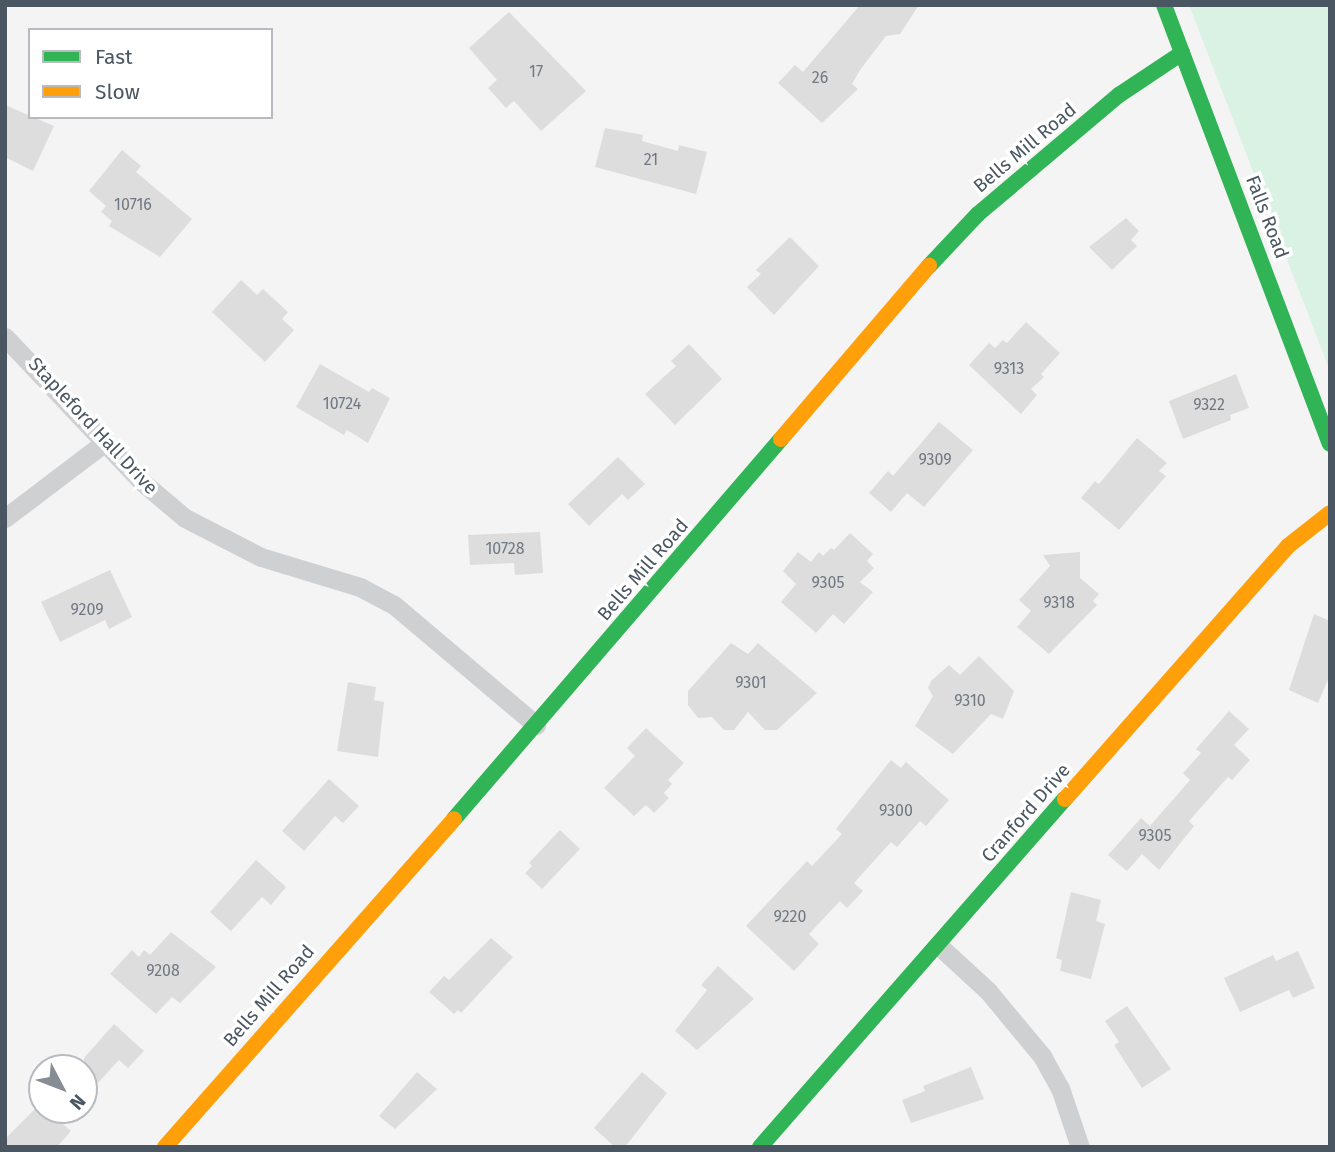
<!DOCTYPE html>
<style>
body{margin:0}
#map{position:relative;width:1335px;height:1152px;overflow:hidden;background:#f4f4f4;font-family:"Fira Sans",sans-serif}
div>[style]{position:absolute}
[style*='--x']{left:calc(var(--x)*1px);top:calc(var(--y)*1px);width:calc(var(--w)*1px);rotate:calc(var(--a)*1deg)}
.green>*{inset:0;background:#d9f2e3}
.building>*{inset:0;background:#ddddde}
.street>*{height:19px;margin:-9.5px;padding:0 9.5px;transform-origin:9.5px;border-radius:9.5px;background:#ced0d2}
.fast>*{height:16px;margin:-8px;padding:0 8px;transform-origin:8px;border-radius:8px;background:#30b455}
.slow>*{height:16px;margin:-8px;padding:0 8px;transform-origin:8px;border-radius:8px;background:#ff9f0a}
span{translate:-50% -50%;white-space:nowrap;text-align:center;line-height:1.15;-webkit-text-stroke:7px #fff;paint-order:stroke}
.number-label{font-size:16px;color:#707881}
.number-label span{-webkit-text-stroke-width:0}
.street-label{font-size:19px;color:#4a5661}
.frame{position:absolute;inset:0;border:7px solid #4a5661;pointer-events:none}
.legend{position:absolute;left:28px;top:28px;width:245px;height:91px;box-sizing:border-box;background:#fff;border:2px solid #b7bbc0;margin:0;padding:9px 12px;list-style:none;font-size:21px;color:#4a5661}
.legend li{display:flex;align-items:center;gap:14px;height:35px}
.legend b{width:35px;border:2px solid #b7bbc0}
.north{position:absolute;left:28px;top:1054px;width:70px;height:70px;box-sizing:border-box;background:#fff;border:2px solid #b7bbc0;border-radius:50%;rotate:132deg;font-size:19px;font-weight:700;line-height:28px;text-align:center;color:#4a5661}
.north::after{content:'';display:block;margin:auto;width:24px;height:32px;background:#868d94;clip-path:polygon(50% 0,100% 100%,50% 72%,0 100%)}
</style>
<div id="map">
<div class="green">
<div style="clip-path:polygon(1189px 5px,1330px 5px,1330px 371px)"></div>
</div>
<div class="building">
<div style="clip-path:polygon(860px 5px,919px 5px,900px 34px,886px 36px,860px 70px,852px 84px,858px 89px,822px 123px,778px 83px,795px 65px,803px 72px)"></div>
<div style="clip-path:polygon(509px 12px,586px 91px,541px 131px,514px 101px,506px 108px,488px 88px,497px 80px,469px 48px)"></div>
<div style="clip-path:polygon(5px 105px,54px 126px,33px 171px,5px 157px)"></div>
<div style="clip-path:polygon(605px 128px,643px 135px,642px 141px,678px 151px,679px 145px,707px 152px,696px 194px,595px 167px)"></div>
<div style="clip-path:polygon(122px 150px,141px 166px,136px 172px,192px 219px,160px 257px,109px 226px,112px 221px,101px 212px,106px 206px,89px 191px)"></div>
<div style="clip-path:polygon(1126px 218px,1139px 231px,1131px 240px,1137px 246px,1112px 270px,1089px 247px)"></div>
<div style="clip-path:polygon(790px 237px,819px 266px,774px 315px,747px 287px,761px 274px,756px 270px)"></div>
<div style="clip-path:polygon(241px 280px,257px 295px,263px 289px,288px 312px,282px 319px,294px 330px,265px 362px,212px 312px)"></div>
<div style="clip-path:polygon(1026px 322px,1060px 353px,1041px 374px,1044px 377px,1031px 389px,1037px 395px,1021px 414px,969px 365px,989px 343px,995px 348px,1003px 340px,1007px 343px)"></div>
<div style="clip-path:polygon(689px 344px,722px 379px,675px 425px,645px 394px,676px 366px,671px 361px)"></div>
<div style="clip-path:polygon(320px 364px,369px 392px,372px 388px,390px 398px,368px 443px,347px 430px,344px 435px,296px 407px)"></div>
<div style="clip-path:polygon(1236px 374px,1249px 408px,1230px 415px,1231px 420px,1183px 439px,1169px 401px)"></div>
<div style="clip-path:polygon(939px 422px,973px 450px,924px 507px,907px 493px,891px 512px,869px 493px,888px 471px,893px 476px)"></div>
<div style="clip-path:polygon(1137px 438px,1167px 463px,1159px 471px,1166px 476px,1119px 530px,1081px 498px,1095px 481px,1099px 484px)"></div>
<div style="clip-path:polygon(618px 457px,645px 484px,628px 500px,622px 494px,589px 526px,568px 504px)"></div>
<div style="clip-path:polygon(540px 532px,543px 573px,515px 575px,514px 563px,470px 565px,468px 535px)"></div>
<div style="clip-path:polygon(850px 533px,873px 554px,867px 561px,874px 568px,860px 582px,873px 592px,844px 624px,833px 614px,816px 633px,781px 602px,796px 584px,783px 571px,798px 552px,811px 562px,819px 552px,823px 556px,831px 548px,834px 550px)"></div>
<div style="clip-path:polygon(1080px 552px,1080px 578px,1099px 594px,1093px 601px,1097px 605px,1049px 654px,1017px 627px,1031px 611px,1019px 600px,1050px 566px,1043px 555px)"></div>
<div style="clip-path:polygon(110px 570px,132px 617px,109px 629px,105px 620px,60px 642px,41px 602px)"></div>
<div style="clip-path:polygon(1314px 614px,1330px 621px,1330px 675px,1318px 703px,1289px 690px)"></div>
<div style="clip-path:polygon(731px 643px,748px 654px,758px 643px,817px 693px,777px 730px,765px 730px,748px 712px,734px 730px,724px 730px,712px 717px,698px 718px,688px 705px,688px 691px)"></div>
<div style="clip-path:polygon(979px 656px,1014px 691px,1003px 719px,991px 714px,953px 754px,915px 726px,933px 696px,928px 688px,931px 681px,949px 665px,960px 675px)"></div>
<div style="clip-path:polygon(348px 682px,376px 687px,374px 700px,384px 702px,378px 757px,337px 751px)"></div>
<div style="clip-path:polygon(1229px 711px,1249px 729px,1234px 745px,1250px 760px,1232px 780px,1228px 777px,1189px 821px,1194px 826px,1159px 870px,1142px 854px,1127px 871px,1108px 855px,1141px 818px,1150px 826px,1190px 780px,1183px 773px,1201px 753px,1196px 749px)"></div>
<div style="clip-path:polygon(646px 728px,684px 763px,668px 780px,672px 784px,664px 793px,669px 798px,654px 813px,646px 805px,634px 816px,604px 788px,635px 756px,627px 748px)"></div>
<div style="clip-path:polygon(891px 760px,901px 768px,906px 762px,949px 800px,926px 826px,920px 821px,897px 847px,891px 842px,854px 883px,863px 891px,847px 908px,840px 901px,809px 934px,819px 944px,794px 971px,746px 926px,807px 861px,812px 866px,842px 834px,836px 829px)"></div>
<div style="clip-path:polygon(329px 779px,359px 806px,343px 823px,335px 816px,304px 851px,282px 831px)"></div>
<div style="clip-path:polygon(560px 830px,580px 849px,542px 889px,525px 873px,532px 866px,529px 863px)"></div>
<div style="clip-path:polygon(256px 860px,286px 887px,271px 905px,262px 897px,231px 931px,210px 912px)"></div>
<div style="clip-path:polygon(1071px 892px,1101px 900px,1096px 921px,1105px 924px,1091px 979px,1060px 971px,1062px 960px,1056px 958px)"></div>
<div style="clip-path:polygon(171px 932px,216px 967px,180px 1003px,172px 997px,156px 1014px,110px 974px,132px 950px,139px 957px,144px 950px,150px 955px)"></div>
<div style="clip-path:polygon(491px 938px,513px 957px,461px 1013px,458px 1010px,454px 1014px,429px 992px,444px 976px,449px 980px)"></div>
<div style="clip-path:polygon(1298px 951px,1315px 988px,1293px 998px,1289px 990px,1240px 1012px,1224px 978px,1273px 955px,1276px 961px)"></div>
<div style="clip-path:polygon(718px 966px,754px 999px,697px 1050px,675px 1031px,707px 990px,701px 985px)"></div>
<div style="clip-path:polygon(1127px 1006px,1171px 1069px,1142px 1088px,1114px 1045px,1119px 1042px,1105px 1021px)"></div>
<div style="clip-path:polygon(114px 1024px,144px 1051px,128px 1068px,119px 1060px,84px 1098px,84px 1058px)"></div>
<div style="clip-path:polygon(971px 1067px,984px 1099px,911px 1123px,902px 1100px,925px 1091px,923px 1086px)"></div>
<div style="clip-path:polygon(417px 1072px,437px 1089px,395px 1129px,379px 1116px)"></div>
<div style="clip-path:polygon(642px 1072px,667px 1093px,625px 1147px,615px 1147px,594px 1128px)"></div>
<div style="clip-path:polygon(40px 1104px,71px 1131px,57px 1147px,5px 1147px,5px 1139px)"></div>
</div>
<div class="street">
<div style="--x:5;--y:337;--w:198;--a:46.6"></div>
<div style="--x:141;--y:481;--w:57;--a:40.1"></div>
<div style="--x:185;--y:518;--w:85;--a:27.2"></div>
<div style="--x:261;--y:557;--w:103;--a:16.9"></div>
<div style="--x:360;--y:587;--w:38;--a:28"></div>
<div style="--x:394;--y:605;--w:186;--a:40.2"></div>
<div style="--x:5;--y:518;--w:126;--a:-37.2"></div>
<div style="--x:938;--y:945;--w:68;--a:42.6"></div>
<div style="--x:988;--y:991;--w:85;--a:50.3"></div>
<div style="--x:1042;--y:1056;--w:37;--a:61"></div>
<div style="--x:1060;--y:1088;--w:62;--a:71.3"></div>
</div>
<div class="fast">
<div style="--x:1164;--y:5;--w:469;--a:69.3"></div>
<div style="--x:929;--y:266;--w:71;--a:-46.7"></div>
<div style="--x:978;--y:214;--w:185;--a:-40.2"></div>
<div style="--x:1119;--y:95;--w:76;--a:-33.7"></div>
<div style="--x:454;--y:819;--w:501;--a:-49.29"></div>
<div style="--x:760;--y:1147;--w:463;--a:-48.8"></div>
</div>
<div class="slow">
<div style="--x:781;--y:439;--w:228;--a:-49.5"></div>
<div style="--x:1065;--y:799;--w:337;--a:-48.6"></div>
<div style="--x:1288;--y:546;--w:53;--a:-38.2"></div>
<div style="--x:165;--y:1147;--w:437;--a:-48.6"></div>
</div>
<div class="number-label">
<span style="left:536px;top:72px">17</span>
<span style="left:820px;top:78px">26</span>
<span style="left:651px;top:160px">21</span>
<span style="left:133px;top:205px">10716</span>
<span style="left:1009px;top:369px">9313</span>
<span style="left:342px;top:404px">10724</span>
<span style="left:1209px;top:405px">9322</span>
<span style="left:935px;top:460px">9309</span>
<span style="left:505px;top:549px">10728</span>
<span style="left:828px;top:583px">9305</span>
<span style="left:1059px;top:603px">9318</span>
<span style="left:87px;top:610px">9209</span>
<span style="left:751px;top:683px">9301</span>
<span style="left:970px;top:701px">9310</span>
<span style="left:896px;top:811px">9300</span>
<span style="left:1155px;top:836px">9305</span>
<span style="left:790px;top:917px">9220</span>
<span style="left:163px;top:971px">9208</span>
</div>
<div class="street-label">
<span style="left:1025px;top:148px;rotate:-40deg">Bells Mill Road</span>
<span style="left:1267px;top:217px;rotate:69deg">Falls Road</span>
<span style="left:93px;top:426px;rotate:47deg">Stapleford Hall Drive</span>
<span style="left:643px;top:570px;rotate:-49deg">Bells Mill Road</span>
<span style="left:1026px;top:813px;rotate:-49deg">Cranford Drive</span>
<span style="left:269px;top:996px;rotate:-49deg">Bells Mill Road</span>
</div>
<div class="frame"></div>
<ul class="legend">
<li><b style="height:9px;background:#30b455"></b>Fast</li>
<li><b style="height:9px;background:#ff9f0a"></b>Slow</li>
</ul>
<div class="north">N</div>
</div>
